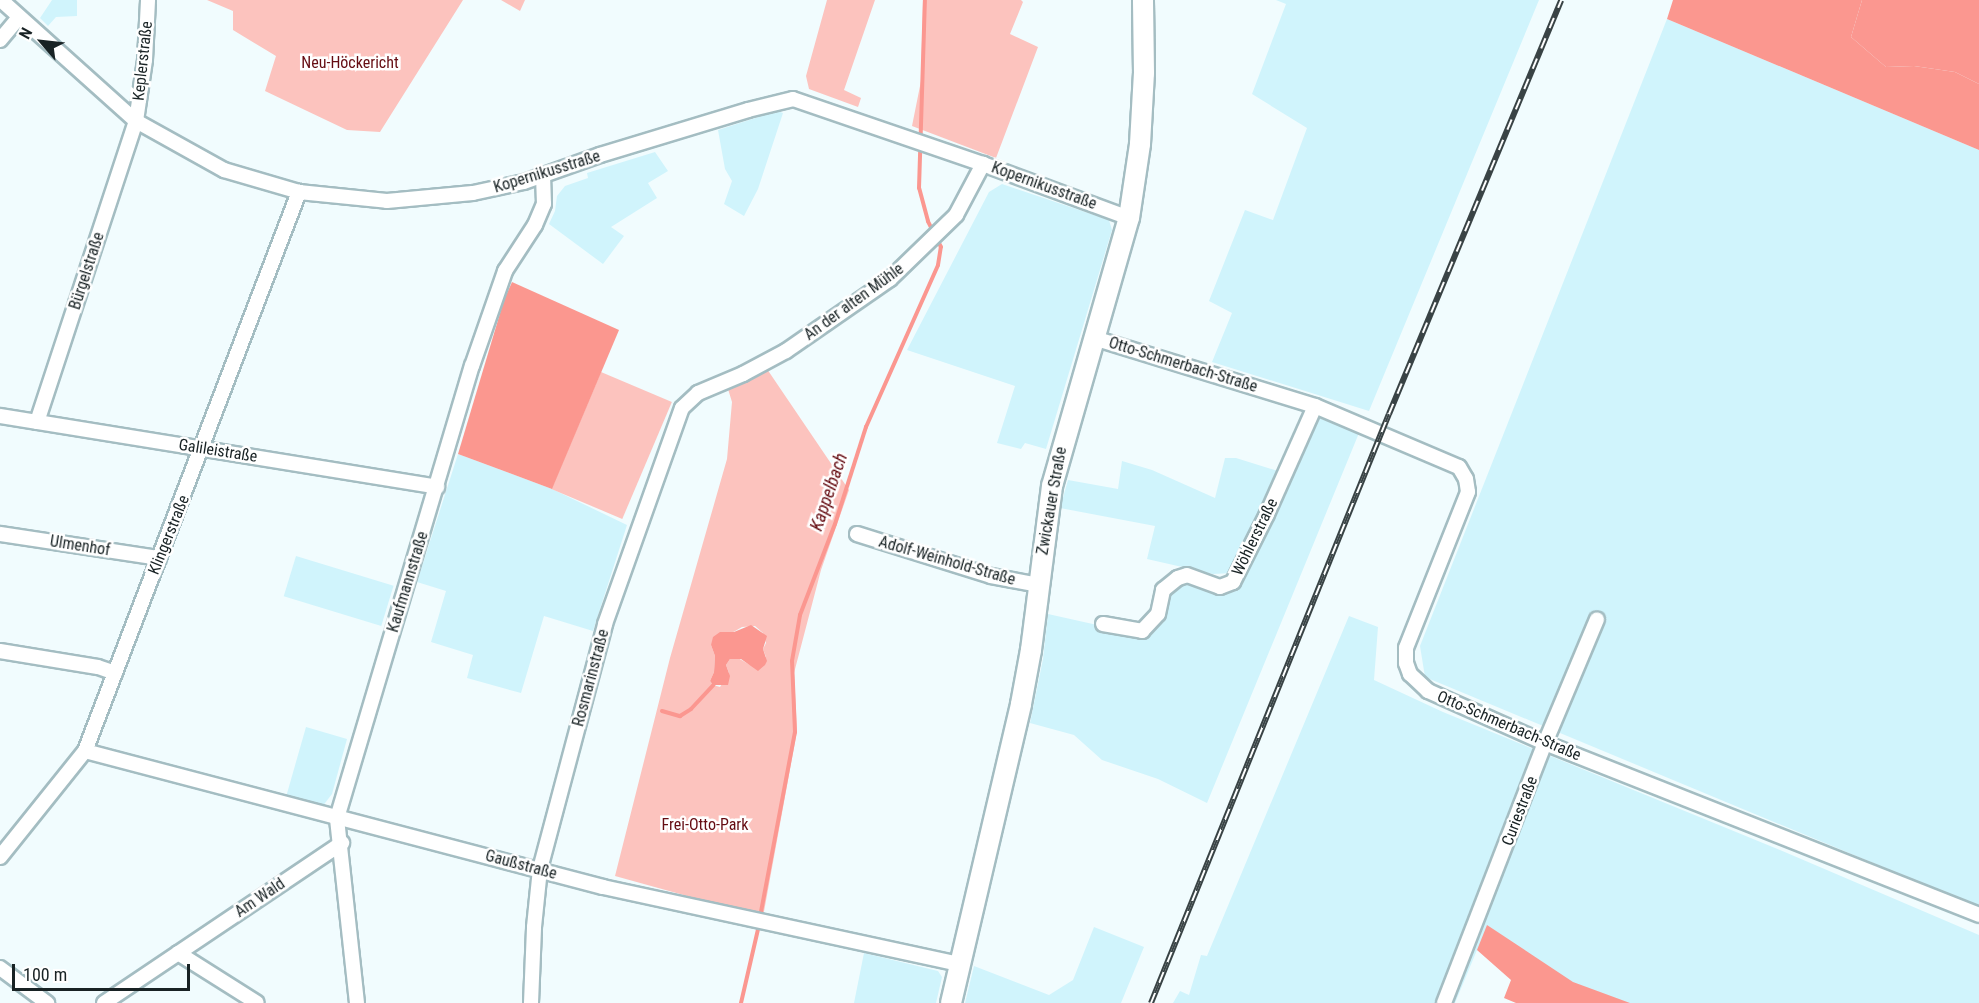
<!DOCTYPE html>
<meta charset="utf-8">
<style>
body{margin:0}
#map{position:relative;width:1979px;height:1003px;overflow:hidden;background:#f1fcfe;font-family:"Roboto Condensed",sans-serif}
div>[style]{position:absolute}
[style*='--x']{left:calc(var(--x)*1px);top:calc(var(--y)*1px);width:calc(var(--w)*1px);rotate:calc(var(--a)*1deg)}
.built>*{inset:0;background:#d0f4fc;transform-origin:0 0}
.green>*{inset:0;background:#fcc3be;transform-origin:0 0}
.forest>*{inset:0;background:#fb978f}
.water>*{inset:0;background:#fb9790}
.stream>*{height:4px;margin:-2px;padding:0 2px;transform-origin:2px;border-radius:2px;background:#fb9790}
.roads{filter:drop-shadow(2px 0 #a4bdc2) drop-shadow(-2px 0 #a4bdc2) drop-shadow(0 2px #a4bdc2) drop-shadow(0 -2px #a4bdc2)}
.street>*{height:14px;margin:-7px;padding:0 7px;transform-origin:7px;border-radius:7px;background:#fff}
.secondary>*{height:20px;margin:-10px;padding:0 10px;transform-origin:10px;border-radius:10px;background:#fff}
.rail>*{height:6px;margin-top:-3px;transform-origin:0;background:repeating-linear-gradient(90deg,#fff 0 11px,#394345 0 22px);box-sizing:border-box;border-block:2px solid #394345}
span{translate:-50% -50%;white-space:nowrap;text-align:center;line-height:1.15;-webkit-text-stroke:5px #fff;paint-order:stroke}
.street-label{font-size:16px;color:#182224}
.park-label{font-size:16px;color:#650c12}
.water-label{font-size:18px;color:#640a10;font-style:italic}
.north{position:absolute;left:12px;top:12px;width:60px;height:60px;-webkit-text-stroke:4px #fff;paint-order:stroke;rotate:298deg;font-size:16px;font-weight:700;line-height:24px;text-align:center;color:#182224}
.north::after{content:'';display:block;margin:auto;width:21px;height:27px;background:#182224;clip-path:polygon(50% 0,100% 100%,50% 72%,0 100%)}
.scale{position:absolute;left:12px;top:964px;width:178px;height:27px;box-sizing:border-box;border:3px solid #182224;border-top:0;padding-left:8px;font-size:18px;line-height:21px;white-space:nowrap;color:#182224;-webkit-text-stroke:4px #fff;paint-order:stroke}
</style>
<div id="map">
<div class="built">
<div style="clip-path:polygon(52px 0,77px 0,77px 16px,56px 17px,48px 26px,40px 18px)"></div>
<div style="clip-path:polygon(1276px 0,1539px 0,1369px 411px,1212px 362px,1232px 313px,1209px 301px,1245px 210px,1273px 220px,1307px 128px,1252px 94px,1286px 4px)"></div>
<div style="clip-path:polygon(1667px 19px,1979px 150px,1979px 907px,1425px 677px,1420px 646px)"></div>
<div style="clip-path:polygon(777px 111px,783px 113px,758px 189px,744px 216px,724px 204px,732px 181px,725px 169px,718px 130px)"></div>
<div style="clip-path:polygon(655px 152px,668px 171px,648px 183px,657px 198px,611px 227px,624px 236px,603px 264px,549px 224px,555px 211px,557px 196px,565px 186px,588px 178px,587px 173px)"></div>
<div style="clip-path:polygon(1002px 184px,1109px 220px,1112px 230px,1046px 449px,1025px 443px,1021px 449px,997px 443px,1015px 386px,907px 350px,989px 192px)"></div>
<div style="clip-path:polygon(1316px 417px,1359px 433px,1207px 803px,1158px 779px,1102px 760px,1074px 735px,1030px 723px,1043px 659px,1048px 614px,1142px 635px,1154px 631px,1162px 619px,1170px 588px,1179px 580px,1227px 591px)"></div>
<div style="clip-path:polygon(458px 454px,552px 489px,627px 525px,593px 631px,544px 616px,521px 693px,467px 678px,473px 655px,431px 642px,446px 591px,417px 582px)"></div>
<div style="clip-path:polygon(1225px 458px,1236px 458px,1281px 472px,1232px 573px,1213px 574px,1147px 559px,1155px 526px,1060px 508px,1068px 480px,1118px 489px,1122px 461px,1152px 470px,1215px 498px)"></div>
<div style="left:296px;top:556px;width:102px;height:42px;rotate:17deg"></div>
<div style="clip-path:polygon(1349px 616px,1378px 627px,1374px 680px,1443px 712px,1780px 850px,1979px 935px,1979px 1003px,1602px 1003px,1477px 950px,1455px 1003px,1173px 1003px,1180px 991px,1189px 995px,1201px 955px,1207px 956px)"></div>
<div style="clip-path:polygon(306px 727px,347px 739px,332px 794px,322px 807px,286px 797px)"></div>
<div style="clip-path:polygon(1094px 927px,1144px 947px,1121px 1003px,965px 1003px,974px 966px,1049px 995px,1073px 980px)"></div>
<div style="clip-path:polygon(864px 953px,938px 971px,942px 977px,936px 1003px,854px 1003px)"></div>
</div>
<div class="green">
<div style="clip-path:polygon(207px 0,463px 0,380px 132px,347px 130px,265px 91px,276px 56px,233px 30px,233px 11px)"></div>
<div style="clip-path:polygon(501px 0,525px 0,520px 11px)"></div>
<div style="clip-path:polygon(827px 0,875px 0,844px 90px,861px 98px,858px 107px,809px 89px,806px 76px)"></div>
<div style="clip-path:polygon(923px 0,1021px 0,1023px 2px,1010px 34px,1038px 47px,996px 158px,912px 126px,921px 81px)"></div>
<div style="clip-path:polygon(evenodd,767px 369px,849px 490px,821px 570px,794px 673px,797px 731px,763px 917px,615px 876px,670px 658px,727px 459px,732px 402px,728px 389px,767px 369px,755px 626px,763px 633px,766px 643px,763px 649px,766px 657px,750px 665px,738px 658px,730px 659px,726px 665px,729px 673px,720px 687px,713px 685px,710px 681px,714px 672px,715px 656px,711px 645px,742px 627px,755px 626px)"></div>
<div style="left:601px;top:372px;width:77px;height:127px;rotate:23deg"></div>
</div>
<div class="forest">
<div style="clip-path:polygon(1673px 0,1862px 0,1851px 37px,1886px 67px,1914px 66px,1955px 72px,1979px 84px,1979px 150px,1667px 19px)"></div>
<div style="clip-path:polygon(512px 282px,619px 330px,552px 489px,458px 454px,504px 300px)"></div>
<div style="clip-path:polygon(1487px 925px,1573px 982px,1630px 1003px,1516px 1003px,1504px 998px,1511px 980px,1477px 950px)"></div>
</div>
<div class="water">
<div style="clip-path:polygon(1862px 0,1979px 0,1979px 84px,1955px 72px,1914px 66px,1886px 67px,1851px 37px)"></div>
<div style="clip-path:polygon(751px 625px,767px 636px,763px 649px,767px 661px,765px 665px,758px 671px,741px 659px,730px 659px,726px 665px,730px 676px,728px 685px,713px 685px,710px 681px,714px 672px,715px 656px,711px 645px,713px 637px,720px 632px,734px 632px)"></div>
</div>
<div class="stream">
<div style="--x:662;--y:711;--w:19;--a:16"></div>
<div style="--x:680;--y:716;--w:13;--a:-32"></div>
<div style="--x:691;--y:709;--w:33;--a:-47"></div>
<div style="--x:760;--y:917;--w:188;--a:-79.3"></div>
<div style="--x:795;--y:732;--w:71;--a:-92.4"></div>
<div style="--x:792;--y:661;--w:47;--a:-80.1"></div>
<div style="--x:800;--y:615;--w:97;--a:-69"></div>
<div style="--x:835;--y:524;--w:102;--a:-72.3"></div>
<div style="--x:866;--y:427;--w:177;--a:-66"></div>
<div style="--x:938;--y:265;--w:18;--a:-81"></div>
<div style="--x:941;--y:247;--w:29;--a:-117"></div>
<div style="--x:928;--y:221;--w:34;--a:-105"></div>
<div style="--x:919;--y:188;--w:188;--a:-88.2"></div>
<div style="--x:741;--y:1003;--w:80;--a:-77"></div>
</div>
<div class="roads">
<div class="street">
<div style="--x:1;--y:0;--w:181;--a:41.9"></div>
<div style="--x:136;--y:121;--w:101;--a:29.1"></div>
<div style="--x:224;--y:170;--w:78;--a:16.3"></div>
<div style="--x:299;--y:192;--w:88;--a:5.8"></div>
<div style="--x:387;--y:201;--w:86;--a:-5.3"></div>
<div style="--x:473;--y:193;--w:52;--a:-12.2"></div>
<div style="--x:524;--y:182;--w:81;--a:-19.6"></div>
<div style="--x:600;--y:155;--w:155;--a:-16.9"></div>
<div style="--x:748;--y:110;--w:46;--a:-13.7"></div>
<div style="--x:793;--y:99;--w:201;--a:18.9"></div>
<div style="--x:983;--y:164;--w:156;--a:20.3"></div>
<div style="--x:0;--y:40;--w:30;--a:-50"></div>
<div style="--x:1094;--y:338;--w:231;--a:17.1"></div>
<div style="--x:1315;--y:406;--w:156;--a:23"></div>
<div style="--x:1459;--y:467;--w:14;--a:60"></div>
<div style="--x:1466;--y:479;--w:13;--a:81"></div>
<div style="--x:1468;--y:492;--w:168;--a:111.7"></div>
<div style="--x:1406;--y:648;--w:15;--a:90"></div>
<div style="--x:1406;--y:663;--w:12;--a:70"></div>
<div style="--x:1410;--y:674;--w:25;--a:43"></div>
<div style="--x:1428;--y:691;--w:128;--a:24"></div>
<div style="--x:1545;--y:743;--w:467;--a:21.6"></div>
<div style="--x:0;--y:416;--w:443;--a:9.2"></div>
<div style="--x:37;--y:422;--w:317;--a:-71.8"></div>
<div style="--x:136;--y:121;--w:62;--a:-81.6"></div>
<div style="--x:145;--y:60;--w:60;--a:-87.1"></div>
<div style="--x:0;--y:534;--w:161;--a:8.6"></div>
<div style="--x:857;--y:534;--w:140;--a:17.4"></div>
<div style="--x:991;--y:576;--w:48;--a:10.8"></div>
<div style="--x:1103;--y:624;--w:40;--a:10"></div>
<div style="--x:1142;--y:631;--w:23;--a:-47"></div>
<div style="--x:1158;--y:614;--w:25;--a:-78"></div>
<div style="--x:1163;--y:590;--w:19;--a:-39"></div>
<div style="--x:1178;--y:578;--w:9;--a:-18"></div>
<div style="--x:1187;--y:575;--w:35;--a:20"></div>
<div style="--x:1220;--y:587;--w:14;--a:-21"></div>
<div style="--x:1233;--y:582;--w:76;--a:-63.4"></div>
<div style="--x:1267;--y:514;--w:118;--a:-66"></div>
<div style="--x:0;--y:651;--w:99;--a:9.3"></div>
<div style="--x:98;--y:667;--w:18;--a:19"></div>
<div style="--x:85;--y:751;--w:536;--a:14.71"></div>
<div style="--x:603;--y:887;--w:365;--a:12.2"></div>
<div style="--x:0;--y:857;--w:136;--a:-51.3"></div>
<div style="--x:85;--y:751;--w:599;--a:-69.05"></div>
<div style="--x:178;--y:953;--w:93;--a:32.3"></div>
<div style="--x:0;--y:968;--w:59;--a:36.7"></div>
<div style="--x:104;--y:1003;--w:287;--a:-33.9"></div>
<div style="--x:357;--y:1003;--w:186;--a:-96.2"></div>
<div style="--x:337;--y:818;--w:472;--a:-73.4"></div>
<div style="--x:472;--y:366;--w:101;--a:-70.8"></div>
<div style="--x:505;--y:271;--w:55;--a:-56.9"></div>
<div style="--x:535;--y:225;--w:23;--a:-67"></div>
<div style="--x:544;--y:204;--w:28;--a:-92"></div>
<div style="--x:531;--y:1003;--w:76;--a:-87.7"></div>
<div style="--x:534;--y:927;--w:58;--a:-84.1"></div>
<div style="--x:540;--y:869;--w:253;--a:-75.1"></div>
<div style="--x:605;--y:624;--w:229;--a:-70.4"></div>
<div style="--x:682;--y:408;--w:22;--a:-43"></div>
<div style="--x:698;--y:393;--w:49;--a:-22.9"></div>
<div style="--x:743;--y:374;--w:49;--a:-28.1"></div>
<div style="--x:786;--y:351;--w:126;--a:-34.7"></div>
<div style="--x:890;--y:279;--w:92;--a:-44.1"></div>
<div style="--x:956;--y:215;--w:58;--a:-62.1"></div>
<div style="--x:1444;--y:1003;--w:279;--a:-68.8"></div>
<div style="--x:1545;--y:743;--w:134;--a:-67.2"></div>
</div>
<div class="secondary">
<div style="--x:951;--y:1003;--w:307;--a:-76.8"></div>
<div style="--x:1021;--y:704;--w:55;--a:-79.5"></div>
<div style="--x:1031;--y:650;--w:165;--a:-82.7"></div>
<div style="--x:1052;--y:486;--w:279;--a:-74"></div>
<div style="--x:1129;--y:218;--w:75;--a:-81.5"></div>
<div style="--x:1140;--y:144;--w:71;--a:-86.8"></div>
<div style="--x:1144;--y:73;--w:73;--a:-90.8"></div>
</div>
</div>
<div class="rail">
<div style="--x:1151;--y:1003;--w:635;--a:-68"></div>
<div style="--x:1389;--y:414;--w:448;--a:-67.4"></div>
</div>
<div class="street-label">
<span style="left:143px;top:61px;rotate:-84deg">Keplerstraße</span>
<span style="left:547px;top:172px;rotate:-17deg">Kopernikusstraße</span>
<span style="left:1044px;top:186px;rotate:20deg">Kopernikusstraße</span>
<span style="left:87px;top:271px;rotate:-72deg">Bürgelstraße</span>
<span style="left:854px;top:302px;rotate:-36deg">An der alten Mühle</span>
<span style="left:1183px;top:365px;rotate:17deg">Otto-Schmerbach-Straße</span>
<span style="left:218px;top:451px;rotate:9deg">Galileistraße</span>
<span style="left:1052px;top:501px;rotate:-80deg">Zwickauer Straße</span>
<span style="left:169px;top:535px;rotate:-68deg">Klingerstraße</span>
<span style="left:1255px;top:537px;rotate:-64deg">Wöhlerstraße</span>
<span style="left:80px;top:546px;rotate:9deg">Ulmenhof</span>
<span style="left:947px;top:561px;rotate:16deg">Adolf-Weinhold-Straße</span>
<span style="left:408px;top:582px;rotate:-73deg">Kaufmannstraße</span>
<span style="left:591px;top:678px;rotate:-75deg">Rosmarinstraße</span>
<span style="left:1509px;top:726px;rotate:23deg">Otto-Schmerbach-Straße</span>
<span style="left:1520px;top:811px;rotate:-69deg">Curiestraße</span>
<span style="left:521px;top:865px;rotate:15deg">Gaußstraße</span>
<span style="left:260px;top:898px;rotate:-34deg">Am Wald</span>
</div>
<div class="park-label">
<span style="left:350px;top:63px">Neu-Höckericht</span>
<span style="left:705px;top:825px">Frei-Otto-Park</span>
</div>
<div class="water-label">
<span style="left:829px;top:492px;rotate:-71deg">Kappelbach</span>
</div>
<div class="north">N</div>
<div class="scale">100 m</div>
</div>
